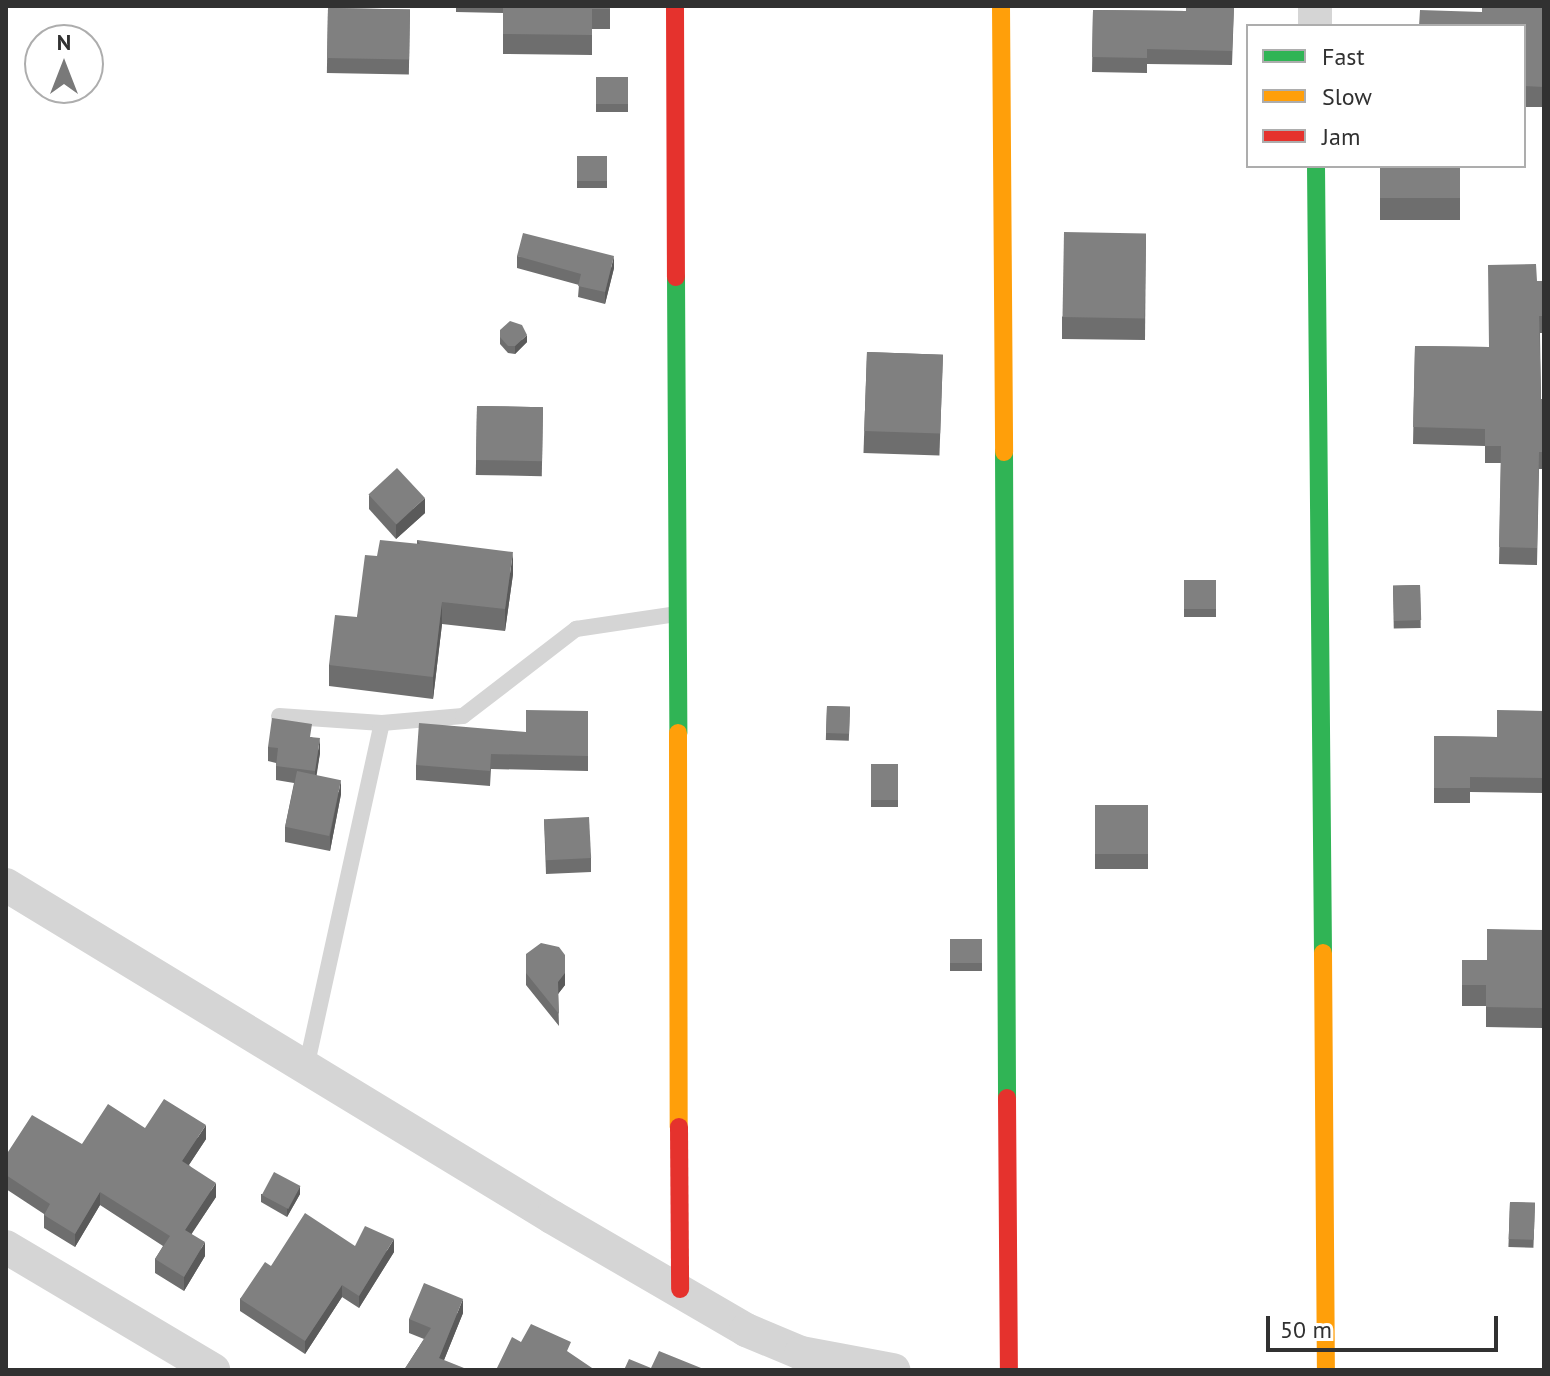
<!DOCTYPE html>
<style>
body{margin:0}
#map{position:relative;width:1550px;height:1376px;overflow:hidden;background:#fff;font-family:"PT Sans",sans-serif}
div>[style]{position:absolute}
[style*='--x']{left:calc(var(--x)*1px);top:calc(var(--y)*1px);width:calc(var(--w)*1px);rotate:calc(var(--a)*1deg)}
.lane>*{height:16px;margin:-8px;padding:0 8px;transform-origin:8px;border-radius:8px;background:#d5d5d5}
.street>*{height:34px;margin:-17px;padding:0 17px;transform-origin:17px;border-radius:17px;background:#d5d5d5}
.fast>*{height:18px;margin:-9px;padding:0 9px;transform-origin:9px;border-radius:9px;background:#30b455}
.slow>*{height:18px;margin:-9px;padding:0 9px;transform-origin:9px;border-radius:9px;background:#ff9f0a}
.jam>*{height:18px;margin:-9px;padding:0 9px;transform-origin:9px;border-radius:9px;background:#e5322d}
.wall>*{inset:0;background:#6e6e6e;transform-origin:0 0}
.shaded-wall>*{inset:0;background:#5a5a5a}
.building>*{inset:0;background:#808080;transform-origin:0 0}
span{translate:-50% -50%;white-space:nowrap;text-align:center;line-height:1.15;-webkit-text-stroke:8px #fff;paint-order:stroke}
.frame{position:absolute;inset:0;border:8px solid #313131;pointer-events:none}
.legend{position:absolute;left:1246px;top:24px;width:280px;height:144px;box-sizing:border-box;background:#fff;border:2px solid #adadad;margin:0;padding:10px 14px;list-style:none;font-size:24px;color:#313131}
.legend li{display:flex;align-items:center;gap:16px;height:40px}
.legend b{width:40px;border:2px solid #adadad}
.north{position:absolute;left:24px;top:24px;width:80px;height:80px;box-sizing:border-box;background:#fff;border:2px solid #adadad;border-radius:50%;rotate:0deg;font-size:22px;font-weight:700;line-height:32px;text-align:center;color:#313131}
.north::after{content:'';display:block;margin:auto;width:28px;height:36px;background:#797979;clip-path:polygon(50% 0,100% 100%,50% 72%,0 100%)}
.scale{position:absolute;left:1266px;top:1316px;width:232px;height:36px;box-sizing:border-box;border:4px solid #313131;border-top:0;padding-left:10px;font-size:24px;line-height:28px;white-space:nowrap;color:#313131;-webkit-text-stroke:6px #fff;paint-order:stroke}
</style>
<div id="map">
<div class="lane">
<div style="--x:279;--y:716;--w:103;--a:3.9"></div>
<div style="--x:382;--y:723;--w:81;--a:-4.9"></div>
<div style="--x:463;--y:716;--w:143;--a:-37.6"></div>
<div style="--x:576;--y:629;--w:101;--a:-8.5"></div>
<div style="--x:306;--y:1068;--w:353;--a:-77.6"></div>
</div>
<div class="street">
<div style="--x:1315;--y:6;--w:20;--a:90"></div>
<div style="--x:6;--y:885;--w:639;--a:31.3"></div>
<div style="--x:552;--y:1217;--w:225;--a:30.2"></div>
<div style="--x:746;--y:1330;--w:60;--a:22.7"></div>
<div style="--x:801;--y:1353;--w:94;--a:10.5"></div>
<div style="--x:6;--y:1247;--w:241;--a:30.7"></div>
</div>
<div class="fast">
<div style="--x:1316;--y:166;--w:787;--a:89.49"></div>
<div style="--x:676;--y:277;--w:456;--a:89.7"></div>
<div style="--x:1004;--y:452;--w:646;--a:89.73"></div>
</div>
<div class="slow">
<div style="--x:1001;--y:6;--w:446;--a:89.6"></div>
<div style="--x:678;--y:733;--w:394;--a:89.9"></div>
<div style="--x:1323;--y:953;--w:417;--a:89.6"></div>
</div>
<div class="jam">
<div style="--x:675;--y:6;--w:271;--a:89.8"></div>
<div style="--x:1007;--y:1098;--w:272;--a:89.6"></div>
<div style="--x:679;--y:1127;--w:162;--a:89.6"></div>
</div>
<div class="wall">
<div style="clip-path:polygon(456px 6px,610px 6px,610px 29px,592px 29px,592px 55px,503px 54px,503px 13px,456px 12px)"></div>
<div style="clip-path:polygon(1234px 6px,1232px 65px,1147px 64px,1147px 73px,1092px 72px,1093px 10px,1186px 11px)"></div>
<div style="clip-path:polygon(1544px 6px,1544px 107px,1524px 107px,1524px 26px,1482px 12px)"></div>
<div style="left:328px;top:8px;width:82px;height:65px;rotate:1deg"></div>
<div style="left:596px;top:77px;width:32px;height:35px"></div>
<div style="left:577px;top:156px;width:30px;height:32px"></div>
<div style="left:1380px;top:166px;width:80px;height:54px"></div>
<div style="clip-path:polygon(1146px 234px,1145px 340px,1062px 339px,1062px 317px)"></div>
<div style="clip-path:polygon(517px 256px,614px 268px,605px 304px,578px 297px,579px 285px,517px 268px)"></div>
<div style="clip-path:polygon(1537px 281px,1544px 281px,1544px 333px,1540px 333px,1541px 399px,1544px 399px,1544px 469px,1539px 469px,1537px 565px,1499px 564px,1501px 463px,1485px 463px,1485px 446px,1413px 444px,1415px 346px,1489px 347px)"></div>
<div style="clip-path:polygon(500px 330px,527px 342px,515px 354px,508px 353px,500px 344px)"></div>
<div style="left:867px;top:352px;width:76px;height:101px;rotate:2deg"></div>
<div style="left:477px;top:406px;width:66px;height:69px;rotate:1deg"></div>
<div style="clip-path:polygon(369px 495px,425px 513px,396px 539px,369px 509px)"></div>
<div style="clip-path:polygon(417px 540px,513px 574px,505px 631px,442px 624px,433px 699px,329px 686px,329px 665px,357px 617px,377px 556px,417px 544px)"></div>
<div style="left:1184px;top:580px;width:32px;height:37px"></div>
<div style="left:1420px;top:585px;width:43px;height:27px;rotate:89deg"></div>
<div style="left:827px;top:706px;width:23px;height:34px;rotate:2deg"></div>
<div style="clip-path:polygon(588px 711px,588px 771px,491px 769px,490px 786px,416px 780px,416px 765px,526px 732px)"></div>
<div style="clip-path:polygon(1544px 711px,1544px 793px,1470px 792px,1470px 803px,1434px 803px,1434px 736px,1497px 737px)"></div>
<div style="clip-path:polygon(312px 737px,320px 753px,316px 775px,341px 794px,330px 851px,285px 842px,285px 827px,294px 783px,276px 780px,276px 763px,268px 761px,268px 747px)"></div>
<div style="left:871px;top:764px;width:27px;height:43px"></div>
<div style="left:1095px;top:805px;width:53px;height:64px"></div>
<div style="clip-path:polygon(544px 819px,591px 858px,591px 872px,546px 874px)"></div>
<div style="clip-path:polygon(1544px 930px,1544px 1028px,1486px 1027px,1486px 1006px,1462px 1006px,1462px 960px,1487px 960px)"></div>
<div style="left:982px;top:939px;width:32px;height:32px;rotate:90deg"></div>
<div style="clip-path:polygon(526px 954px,565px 967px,565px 985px,558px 994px,559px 1026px,526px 985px)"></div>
<div style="clip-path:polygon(145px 1128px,206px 1139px,189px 1165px,216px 1197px,191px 1234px,205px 1256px,184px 1291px,155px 1273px,155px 1259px,163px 1246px,100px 1205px,75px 1247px,44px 1228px,44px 1214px,6px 1189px,6px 1155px,82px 1144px)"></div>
<div style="clip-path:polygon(261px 1194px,300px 1194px,287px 1217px,261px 1202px)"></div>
<div style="left:1510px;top:1202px;width:25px;height:45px;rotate:2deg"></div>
<div style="clip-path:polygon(355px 1246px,394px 1252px,359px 1308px,342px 1297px,305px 1354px,240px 1311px,240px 1299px,271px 1266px)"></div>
<div style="clip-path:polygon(463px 1313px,444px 1360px,404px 1370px,424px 1339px,409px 1333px,409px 1319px)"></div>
</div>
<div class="shaded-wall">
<div style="clip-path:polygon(614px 256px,614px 268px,605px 304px,605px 292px)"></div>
<div style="clip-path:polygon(527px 335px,527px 342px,515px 354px,515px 346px)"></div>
<div style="clip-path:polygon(425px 498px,425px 513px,396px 539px,396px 524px)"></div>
<div style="clip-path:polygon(513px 552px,513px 574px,505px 631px,505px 609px)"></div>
<div style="clip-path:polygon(442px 602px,442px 624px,433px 699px,433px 677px)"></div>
<div style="clip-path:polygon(320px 738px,320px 753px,315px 786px,315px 771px)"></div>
<div style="clip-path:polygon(341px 780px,341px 794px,330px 851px,330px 836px)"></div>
<div style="clip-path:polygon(565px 955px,565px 985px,558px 994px,558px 982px)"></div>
<div style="clip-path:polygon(206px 1125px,206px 1139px,182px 1175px,182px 1161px)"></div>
<div style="clip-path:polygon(216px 1183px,216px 1197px,185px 1244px,185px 1230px)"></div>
<div style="clip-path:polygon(300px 1186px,300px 1194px,287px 1217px,287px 1209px)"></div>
<div style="clip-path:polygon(100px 1192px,100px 1205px,75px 1247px,75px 1234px)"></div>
<div style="clip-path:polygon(394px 1239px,394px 1252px,359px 1308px,359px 1296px)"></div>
<div style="clip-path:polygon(205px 1242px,205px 1256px,184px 1291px,184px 1277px)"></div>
<div style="clip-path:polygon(342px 1285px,342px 1297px,305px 1354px,305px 1341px)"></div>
<div style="clip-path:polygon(463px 1299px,463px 1313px,440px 1370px,439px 1358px)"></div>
</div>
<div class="building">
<div style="clip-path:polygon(503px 6px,610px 6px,610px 9px,592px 9px,592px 35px,503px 34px)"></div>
<div style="clip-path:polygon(1186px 6px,1234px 6px,1232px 51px,1147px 49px,1147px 58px,1092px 57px,1093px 10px,1186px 11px)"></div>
<div style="clip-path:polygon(1482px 6px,1544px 6px,1544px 87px,1524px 86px,1524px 26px,1419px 26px,1420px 10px,1482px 12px)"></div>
<div style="left:328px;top:8px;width:82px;height:50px;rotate:1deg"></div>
<div style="left:596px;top:77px;width:32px;height:27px"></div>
<div style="left:577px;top:156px;width:30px;height:25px"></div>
<div style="left:1380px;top:166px;width:80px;height:32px"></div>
<div style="left:1064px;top:232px;width:82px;height:85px;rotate:1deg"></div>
<div style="clip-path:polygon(523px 233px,614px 256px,605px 292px,578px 286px,581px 274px,517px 256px)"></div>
<div style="clip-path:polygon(1536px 264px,1537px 281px,1544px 281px,1544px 316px,1539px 316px,1541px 399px,1544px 399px,1544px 452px,1539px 452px,1537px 548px,1499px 547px,1501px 446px,1485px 446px,1485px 429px,1413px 427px,1415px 346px,1489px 347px,1488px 265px)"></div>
<div style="clip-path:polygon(510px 321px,522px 325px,527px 335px,515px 346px,508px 346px,500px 337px,500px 330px)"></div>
<div style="left:867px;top:352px;width:76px;height:79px;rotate:2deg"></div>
<div style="left:477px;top:406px;width:66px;height:54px;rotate:1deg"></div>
<div style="left:397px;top:468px;width:41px;height:39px;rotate:47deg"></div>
<div style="clip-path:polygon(380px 540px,420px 544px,417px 540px,513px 552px,505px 609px,442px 602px,433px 677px,329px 665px,335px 615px,357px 617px,365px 555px,377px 556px)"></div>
<div style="left:1184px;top:580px;width:32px;height:29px"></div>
<div style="left:1420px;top:585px;width:35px;height:27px;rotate:88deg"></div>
<div style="left:827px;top:706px;width:23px;height:27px;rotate:2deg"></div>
<div style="clip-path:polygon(526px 710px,588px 711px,588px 756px,491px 754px,490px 771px,416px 765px,419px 723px,526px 732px)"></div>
<div style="clip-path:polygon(1497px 710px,1544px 711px,1544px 778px,1470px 777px,1470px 788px,1434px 788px,1434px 736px,1497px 737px)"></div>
<div style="clip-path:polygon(272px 718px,312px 724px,310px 737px,320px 738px,315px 771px,276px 766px,278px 748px,268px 747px)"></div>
<div style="left:871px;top:764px;width:27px;height:36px"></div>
<div style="left:297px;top:771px;width:45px;height:57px;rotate:12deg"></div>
<div style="left:1095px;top:805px;width:53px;height:49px"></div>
<div style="left:589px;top:817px;width:41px;height:45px;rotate:87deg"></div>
<div style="clip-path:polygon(1487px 929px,1544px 930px,1544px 1008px,1486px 1007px,1486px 985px,1462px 985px,1462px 960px,1487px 960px)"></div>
<div style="left:982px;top:939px;width:24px;height:32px;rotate:90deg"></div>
<div style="clip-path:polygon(541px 943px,559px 947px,565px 955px,565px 973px,558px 982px,559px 1014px,526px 973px,526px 954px)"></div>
<div style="clip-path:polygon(164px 1099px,206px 1125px,182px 1161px,216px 1183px,185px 1230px,205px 1242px,184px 1277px,155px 1259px,170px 1236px,100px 1192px,75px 1234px,44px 1215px,50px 1204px,6px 1175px,6px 1155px,32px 1115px,82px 1144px,108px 1104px,145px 1128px)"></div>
<div style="left:274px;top:1172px;width:30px;height:26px;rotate:28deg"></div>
<div style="left:1510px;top:1202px;width:25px;height:37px;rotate:2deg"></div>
<div style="clip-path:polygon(305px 1213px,355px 1246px,365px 1226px,394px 1239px,359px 1296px,342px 1285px,305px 1341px,240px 1299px,265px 1262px,271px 1266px)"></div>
<div style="clip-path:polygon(424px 1283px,463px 1299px,439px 1358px,469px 1370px,404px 1370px,431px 1328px,409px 1319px)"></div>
<div style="clip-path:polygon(531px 1324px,571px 1342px,567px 1351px,595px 1370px,496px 1370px,512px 1337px,521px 1342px)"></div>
<div style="clip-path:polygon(659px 1351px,706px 1370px,624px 1370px,629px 1359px,651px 1368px)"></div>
</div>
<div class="frame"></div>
<ul class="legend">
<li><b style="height:10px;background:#30b455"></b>Fast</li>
<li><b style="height:10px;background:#ff9f0a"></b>Slow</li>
<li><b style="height:10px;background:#e5322d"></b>Jam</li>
</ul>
<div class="north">N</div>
<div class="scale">50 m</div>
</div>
